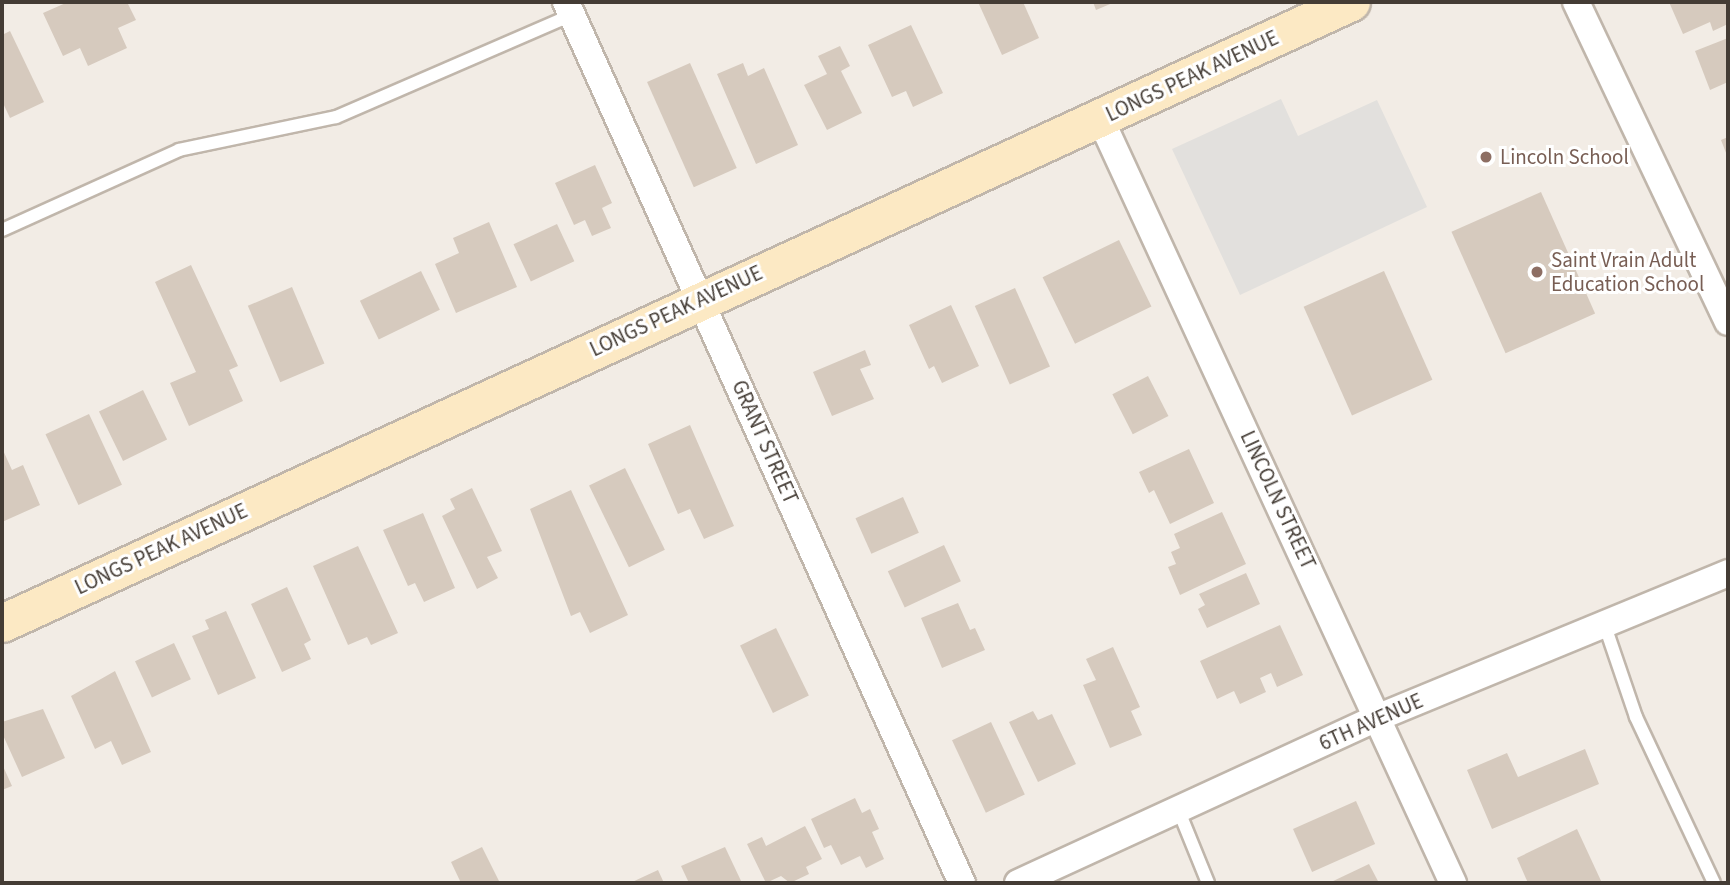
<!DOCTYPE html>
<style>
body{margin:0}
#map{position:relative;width:1730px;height:885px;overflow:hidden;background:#f2ece5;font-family:"Source Sans 3",sans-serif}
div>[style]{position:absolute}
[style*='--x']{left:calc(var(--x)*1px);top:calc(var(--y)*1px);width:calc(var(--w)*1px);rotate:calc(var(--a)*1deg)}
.parking>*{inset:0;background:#e2e0dd}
.building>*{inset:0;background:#d6cabe;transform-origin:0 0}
.roads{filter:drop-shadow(2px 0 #c0b6ab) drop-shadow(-2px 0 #c0b6ab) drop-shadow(0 2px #c0b6ab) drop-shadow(0 -2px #c0b6ab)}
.lane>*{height:12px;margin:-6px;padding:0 6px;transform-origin:6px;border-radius:6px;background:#fff}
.street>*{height:26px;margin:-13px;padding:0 13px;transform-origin:13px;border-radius:13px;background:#fff}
.secondary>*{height:37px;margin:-18.5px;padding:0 18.5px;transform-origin:18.5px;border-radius:18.5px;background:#fce9c4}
.dots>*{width:19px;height:19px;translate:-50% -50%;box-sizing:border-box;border:4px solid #fff;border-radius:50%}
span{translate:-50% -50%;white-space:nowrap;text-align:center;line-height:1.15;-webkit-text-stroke:6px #fff;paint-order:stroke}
.street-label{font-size:21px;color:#443c35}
.education-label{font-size:21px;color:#785e54}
.left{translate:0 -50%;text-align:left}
.frame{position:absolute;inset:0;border:4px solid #443c35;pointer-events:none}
</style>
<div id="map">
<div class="parking">
<div style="clip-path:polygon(1281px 99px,1298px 136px,1377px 100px,1427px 207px,1240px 295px,1172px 149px)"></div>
</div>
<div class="building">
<div style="clip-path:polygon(68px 2px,127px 2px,136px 20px,118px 28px,127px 48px,88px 66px,80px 48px,63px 56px,43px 13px)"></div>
<div style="clip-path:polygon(978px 2px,1023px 2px,1039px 38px,1002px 55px)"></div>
<div style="clip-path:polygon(1093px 2px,1115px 2px,1096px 10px)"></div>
<div style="clip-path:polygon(1669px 2px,1728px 2px,1728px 24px,1713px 31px,1710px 22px,1683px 34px)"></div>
<div style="clip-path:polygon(911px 25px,943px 93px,913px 107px,906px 91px,892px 97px,868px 45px)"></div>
<div style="clip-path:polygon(10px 31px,44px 102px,10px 118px,2px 101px,2px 35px)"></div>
<div style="clip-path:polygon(1728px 38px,1728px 82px,1710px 90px,1695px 51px)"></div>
<div style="clip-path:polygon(840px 46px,850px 66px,841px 71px,862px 113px,827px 130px,804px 85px,827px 74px,818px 56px)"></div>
<div style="left:690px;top:63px;width:115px;height:47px;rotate:66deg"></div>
<div style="clip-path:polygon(743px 63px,748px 76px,764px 68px,798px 145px,756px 164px,717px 74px)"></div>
<div style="clip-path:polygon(1728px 137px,1728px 158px,1721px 140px)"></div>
<div style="clip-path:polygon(595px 165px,612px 203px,602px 208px,611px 228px,592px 236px,585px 220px,574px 225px,555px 183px)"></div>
<div style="left:1541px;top:192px;width:133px;height:98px;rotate:66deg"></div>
<div style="clip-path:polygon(489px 222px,517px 287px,456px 313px,435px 264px,459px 253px,453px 238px)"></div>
<div style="left:557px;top:224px;width:41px;height:48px;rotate:65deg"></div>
<div style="left:1119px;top:240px;width:74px;height:85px;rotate:64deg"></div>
<div style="clip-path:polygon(191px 265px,238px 366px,229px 370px,243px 401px,189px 426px,170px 383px,196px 372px,155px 282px)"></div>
<div style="left:421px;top:271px;width:43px;height:68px;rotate:64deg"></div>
<div style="left:1384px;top:271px;width:119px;height:88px;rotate:66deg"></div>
<div style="left:292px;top:287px;width:83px;height:48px;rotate:67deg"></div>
<div style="left:1015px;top:288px;width:86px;height:44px;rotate:66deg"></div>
<div style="clip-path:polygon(951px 305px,979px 366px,942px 383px,934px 366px,929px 369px,909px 325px)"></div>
<div style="clip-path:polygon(865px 350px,871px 365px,860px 369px,874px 399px,832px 416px,813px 372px)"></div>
<div style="left:1148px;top:376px;width:45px;height:40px;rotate:63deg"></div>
<div style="left:143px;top:390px;width:55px;height:49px;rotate:64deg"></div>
<div style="left:89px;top:414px;width:78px;height:48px;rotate:65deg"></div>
<div style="clip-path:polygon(690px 425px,734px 526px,704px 539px,690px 509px,678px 514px,648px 444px)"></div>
<div style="clip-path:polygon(2px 448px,12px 470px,23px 465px,40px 505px,2px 522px)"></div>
<div style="clip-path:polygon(1189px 449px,1214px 503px,1170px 524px,1154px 490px,1149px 493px,1139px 472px)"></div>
<div style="left:625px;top:468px;width:91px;height:40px;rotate:64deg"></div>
<div style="clip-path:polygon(472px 488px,502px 551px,487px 557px,498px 578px,477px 589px,442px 516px,455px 509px,450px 499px)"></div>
<div style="clip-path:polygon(571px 490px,628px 615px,590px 633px,580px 612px,571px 616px,530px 509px)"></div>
<div style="left:903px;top:497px;width:39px;height:52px;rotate:66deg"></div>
<div style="clip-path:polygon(1222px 512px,1246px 564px,1180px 595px,1168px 567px,1176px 564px,1171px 552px,1180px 548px,1174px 534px)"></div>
<div style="clip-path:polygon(423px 513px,455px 588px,424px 602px,415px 583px,408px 586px,383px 530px)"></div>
<div style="left:944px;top:545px;width:40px;height:62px;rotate:65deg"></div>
<div style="clip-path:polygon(358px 546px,398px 633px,371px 645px,367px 637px,348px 645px,313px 566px)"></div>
<div style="clip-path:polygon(1246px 573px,1260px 604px,1207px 628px,1198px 609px,1205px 605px,1199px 594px)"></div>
<div style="clip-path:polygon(287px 587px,311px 640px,304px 644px,311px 659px,282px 672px,251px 604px)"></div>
<div style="clip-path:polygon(958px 603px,970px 630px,975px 628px,985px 650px,942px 668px,921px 618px)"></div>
<div style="clip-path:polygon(226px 611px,256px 678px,218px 695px,192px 636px,209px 629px,205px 620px)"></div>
<div style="clip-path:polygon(1280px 625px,1303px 675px,1277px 687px,1271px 673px,1260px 678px,1266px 692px,1240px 704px,1234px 691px,1217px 699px,1200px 661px)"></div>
<div style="left:776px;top:628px;width:75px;height:40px;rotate:64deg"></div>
<div style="left:174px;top:643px;width:40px;height:43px;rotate:65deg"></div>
<div style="clip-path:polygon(1113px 647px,1140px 707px,1131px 711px,1142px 735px,1110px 748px,1083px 685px,1096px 680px,1086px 659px)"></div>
<div style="clip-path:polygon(115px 671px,151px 752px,122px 765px,111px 741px,95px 749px,71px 696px)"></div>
<div style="clip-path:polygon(43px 709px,65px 758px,22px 777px,2px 733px,2px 722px)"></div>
<div style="clip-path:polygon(1033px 711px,1038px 720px,1052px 714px,1076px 764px,1038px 782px,1009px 722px)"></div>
<div style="left:991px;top:722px;width:80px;height:43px;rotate:65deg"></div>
<div style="clip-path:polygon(1585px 749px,1599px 784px,1492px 829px,1467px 770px,1507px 753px,1518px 777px)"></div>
<div style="clip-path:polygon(2px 764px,12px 786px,2px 790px)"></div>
<div style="clip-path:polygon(855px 798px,862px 813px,870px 809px,879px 829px,872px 832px,884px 859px,866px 868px,860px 856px,841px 865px,831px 845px,824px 848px,811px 819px)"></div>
<div style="left:1356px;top:801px;width:47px;height:69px;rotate:66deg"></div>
<div style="clip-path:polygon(805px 826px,822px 859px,806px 867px,809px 874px,790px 883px,781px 876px,766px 883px,747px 844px,762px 837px,766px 846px)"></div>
<div style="clip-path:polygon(1577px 829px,1602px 883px,1528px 883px,1517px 858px)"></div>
<div style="clip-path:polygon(482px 847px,500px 883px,461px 883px,451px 862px)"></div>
<div style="clip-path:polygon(725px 847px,742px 883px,689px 883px,681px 866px)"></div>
<div style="clip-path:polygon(1369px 864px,1379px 883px,1329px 883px)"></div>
<div style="clip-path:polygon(658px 870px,664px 883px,630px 883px)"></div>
</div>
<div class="roads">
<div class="lane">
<div style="--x:2;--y:230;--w:194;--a:-24.3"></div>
<div style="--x:179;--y:150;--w:160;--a:-11.9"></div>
<div style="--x:336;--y:117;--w:257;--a:-23.4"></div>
<div style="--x:1604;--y:623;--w:99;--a:71.2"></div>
<div style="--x:1636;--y:717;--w:183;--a:64.8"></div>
<div style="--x:1178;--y:809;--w:80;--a:67.9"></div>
</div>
<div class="street">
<div style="--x:566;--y:2;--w:966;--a:65.8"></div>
<div style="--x:1576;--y:2;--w:354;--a:64.6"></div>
<div style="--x:1100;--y:118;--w:843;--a:65.23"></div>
<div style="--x:1018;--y:883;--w:397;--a:-24.7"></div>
<div style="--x:1379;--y:717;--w:378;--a:-22.4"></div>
</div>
<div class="secondary">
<div style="--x:2;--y:623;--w:1485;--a:-24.72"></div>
</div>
</div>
<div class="dots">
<div style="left:1486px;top:157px;background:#8d6e63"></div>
<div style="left:1537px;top:272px;background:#8d6e63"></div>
</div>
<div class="street-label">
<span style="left:1192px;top:76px;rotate:-25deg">LONGS PEAK AVENUE</span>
<span style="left:676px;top:311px;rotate:-25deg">LONGS PEAK AVENUE</span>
<span style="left:765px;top:442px;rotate:66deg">GRANT STREET</span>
<span style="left:1278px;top:500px;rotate:65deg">LINCOLN STREET</span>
<span style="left:161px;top:549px;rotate:-25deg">LONGS PEAK AVENUE</span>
<span style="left:1371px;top:722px;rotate:-24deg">6TH AVENUE</span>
</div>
<div class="education-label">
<span class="left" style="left:1500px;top:157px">Lincoln School</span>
<span class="left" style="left:1551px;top:272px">Saint Vrain Adult<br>Education School</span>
</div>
<div class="frame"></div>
</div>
